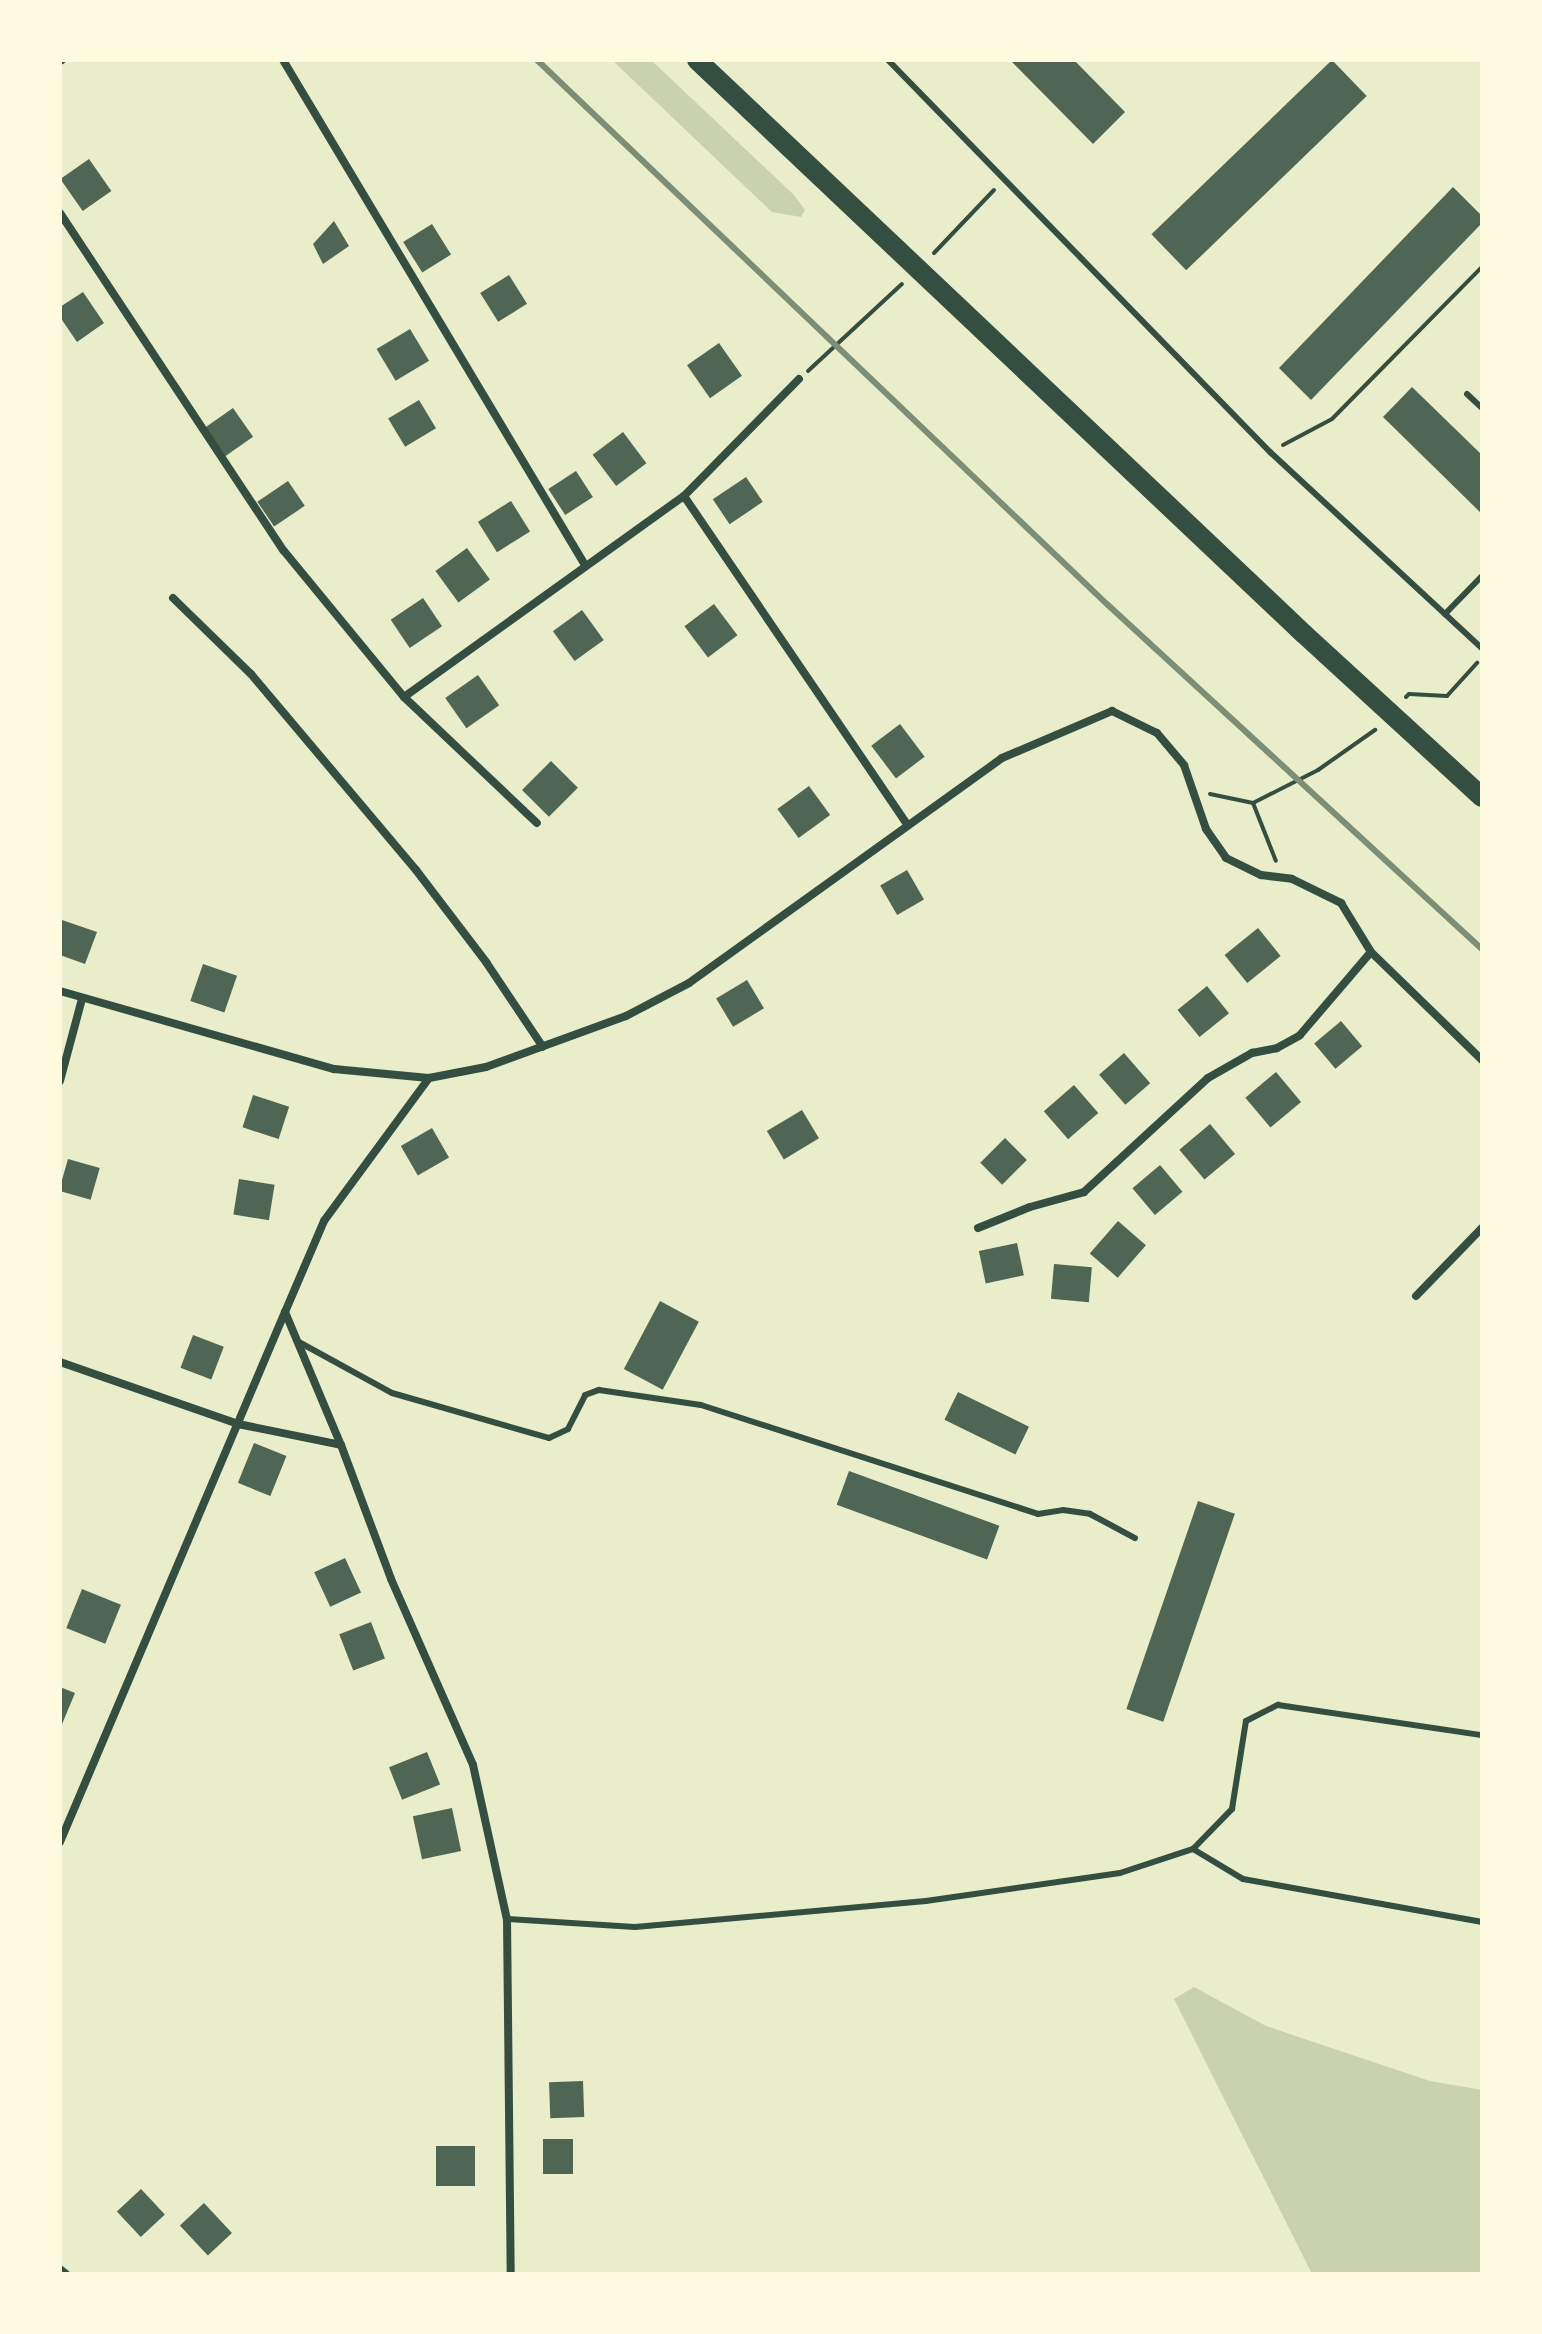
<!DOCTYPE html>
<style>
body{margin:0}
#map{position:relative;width:1542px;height:2334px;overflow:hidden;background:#e9edc9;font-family:Rubik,sans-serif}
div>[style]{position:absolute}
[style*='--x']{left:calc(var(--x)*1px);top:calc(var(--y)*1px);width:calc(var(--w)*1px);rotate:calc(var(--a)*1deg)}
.green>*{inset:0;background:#cad2ad}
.building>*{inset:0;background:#4f6655;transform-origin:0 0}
.path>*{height:4px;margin:-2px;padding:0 2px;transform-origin:2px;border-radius:2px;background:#344e41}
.service>*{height:6px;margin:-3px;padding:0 3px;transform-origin:3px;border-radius:3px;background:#344e41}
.minor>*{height:8px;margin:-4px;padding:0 4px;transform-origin:4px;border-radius:4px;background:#344e41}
.primary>*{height:20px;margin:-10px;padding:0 10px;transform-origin:10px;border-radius:10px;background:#344e41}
.rail>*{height:6px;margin:-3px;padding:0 3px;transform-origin:3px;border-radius:3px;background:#7c8e77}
span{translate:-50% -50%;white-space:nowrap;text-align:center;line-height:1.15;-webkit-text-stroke:6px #fefae0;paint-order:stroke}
.frame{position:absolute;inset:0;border:62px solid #fefae0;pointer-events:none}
</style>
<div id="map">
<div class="green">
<div style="clip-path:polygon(612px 60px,651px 60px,794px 195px,805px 210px,801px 217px,772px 212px)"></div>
<div style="clip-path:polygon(1194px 1987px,1266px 2026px,1430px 2081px,1482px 2090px,1482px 2274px,1312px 2274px,1174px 1999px)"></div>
</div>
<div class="building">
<div style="clip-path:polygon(1010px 60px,1074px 60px,1125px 112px,1093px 144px)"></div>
<div style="left:1332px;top:60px;width:50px;height:251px;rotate:46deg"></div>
<div style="left:89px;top:159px;width:39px;height:35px;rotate:55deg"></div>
<div style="clip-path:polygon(1453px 187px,1482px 216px,1482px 223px,1311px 400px,1279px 368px)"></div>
<div style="clip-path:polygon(334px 221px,349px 246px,323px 264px,313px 244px)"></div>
<div style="left:432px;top:224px;width:36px;height:34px;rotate:58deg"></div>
<div style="left:509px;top:275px;width:34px;height:34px;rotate:58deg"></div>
<div style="clip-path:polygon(83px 292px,104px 323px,77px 342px,60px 317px,60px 307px)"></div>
<div style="left:410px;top:329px;width:37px;height:39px;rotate:59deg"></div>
<div style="left:719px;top:343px;width:40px;height:39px;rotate:55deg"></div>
<div style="clip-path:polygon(1412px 387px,1482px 455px,1482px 514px,1383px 417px)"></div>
<div style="left:419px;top:400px;width:33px;height:36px;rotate:59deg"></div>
<div style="left:233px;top:408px;width:35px;height:34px;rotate:55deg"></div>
<div style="left:623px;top:432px;width:39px;height:38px;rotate:53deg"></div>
<div style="left:576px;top:471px;width:31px;height:33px;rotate:57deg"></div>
<div style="left:746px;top:477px;width:30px;height:40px;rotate:56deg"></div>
<div style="left:288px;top:481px;width:30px;height:37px;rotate:56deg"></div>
<div style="left:511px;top:501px;width:36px;height:39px;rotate:58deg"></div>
<div style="left:467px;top:548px;width:39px;height:39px;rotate:54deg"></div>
<div style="left:423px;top:598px;width:34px;height:39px;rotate:56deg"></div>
<div style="left:714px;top:604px;width:39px;height:37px;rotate:53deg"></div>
<div style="left:582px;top:610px;width:37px;height:36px;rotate:54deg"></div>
<div style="left:478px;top:675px;width:37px;height:40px;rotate:55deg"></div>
<div style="left:900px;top:724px;width:41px;height:36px;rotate:53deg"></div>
<div style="left:551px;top:761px;width:38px;height:41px;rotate:45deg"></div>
<div style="left:809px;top:786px;width:36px;height:39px;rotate:54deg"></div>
<div style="left:907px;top:870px;width:34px;height:31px;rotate:60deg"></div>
<div style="clip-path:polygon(62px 920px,97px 932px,85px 964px,60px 955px)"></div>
<div style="left:1258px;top:928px;width:36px;height:43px;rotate:51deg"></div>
<div style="left:203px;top:964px;width:36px;height:39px;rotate:19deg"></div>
<div style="left:747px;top:980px;width:33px;height:36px;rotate:59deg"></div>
<div style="left:1207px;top:986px;width:35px;height:38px;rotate:51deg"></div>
<div style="left:1341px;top:1021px;width:33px;height:35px;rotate:50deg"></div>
<div style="left:1124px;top:1053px;width:40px;height:33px;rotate:49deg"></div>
<div style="left:1276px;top:1072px;width:39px;height:40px;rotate:50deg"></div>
<div style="left:1074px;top:1085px;width:37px;height:40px;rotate:49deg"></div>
<div style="left:253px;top:1095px;width:38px;height:34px;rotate:18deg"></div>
<div style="left:802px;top:1110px;width:33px;height:41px;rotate:59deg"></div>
<div style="left:1210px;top:1124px;width:39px;height:40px;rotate:50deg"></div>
<div style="left:432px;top:1128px;width:34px;height:36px;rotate:60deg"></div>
<div style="left:1005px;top:1138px;width:31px;height:35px;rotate:45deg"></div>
<div style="left:68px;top:1159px;width:33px;height:33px;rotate:16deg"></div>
<div style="left:1160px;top:1165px;width:35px;height:36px;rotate:50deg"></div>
<div style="left:239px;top:1179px;width:36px;height:36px;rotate:9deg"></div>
<div style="left:1118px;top:1221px;width:37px;height:43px;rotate:41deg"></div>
<div style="left:1017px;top:1243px;width:33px;height:39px;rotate:78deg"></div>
<div style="left:1054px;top:1264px;width:38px;height:35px;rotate:5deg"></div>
<div style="left:660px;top:1301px;width:44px;height:77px;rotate:28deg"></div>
<div style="left:193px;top:1335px;width:33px;height:35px;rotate:21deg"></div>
<div style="left:958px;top:1392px;width:79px;height:31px;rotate:26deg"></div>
<div style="left:254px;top:1443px;width:35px;height:43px;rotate:22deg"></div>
<div style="left:849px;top:1471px;width:160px;height:36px;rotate:20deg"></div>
<div style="left:1198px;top:1501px;width:39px;height:220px;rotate:19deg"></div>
<div style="left:345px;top:1558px;width:38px;height:34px;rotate:65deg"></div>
<div style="left:82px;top:1589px;width:42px;height:42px;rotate:22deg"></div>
<div style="left:371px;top:1622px;width:39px;height:34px;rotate:69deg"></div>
<div style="clip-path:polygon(60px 1687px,75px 1693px,60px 1729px)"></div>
<div style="left:427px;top:1752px;width:35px;height:41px;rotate:68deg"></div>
<div style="left:452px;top:1808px;width:44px;height:40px;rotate:78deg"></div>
<div style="left:583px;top:2081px;width:36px;height:34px;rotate:88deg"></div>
<div style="left:543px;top:2139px;width:30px;height:35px"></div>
<div style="left:436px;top:2146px;width:39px;height:40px"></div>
<div style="left:141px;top:2189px;width:35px;height:33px;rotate:47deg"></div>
<div style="left:204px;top:2203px;width:41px;height:33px;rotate:47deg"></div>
</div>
<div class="path">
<div style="--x:934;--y:253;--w:87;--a:-46.4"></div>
<div style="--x:808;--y:371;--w:128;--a:-42.8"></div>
<div style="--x:1283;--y:445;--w:55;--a:-28"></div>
<div style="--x:1332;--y:419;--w:214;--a:-45.4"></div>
<div style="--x:1406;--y:697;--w:4;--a:-45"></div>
<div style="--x:1409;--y:694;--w:38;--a:3"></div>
<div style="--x:1447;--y:696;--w:45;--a:-47.7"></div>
<div style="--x:1210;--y:794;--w:44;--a:11.8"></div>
<div style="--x:1253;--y:803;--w:73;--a:-26.9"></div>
<div style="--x:1318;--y:770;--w:70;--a:-35.1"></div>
<div style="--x:1253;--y:803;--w:62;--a:68.4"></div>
</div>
<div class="service">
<div style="--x:888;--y:60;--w:547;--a:45.74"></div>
<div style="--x:1270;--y:452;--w:289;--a:42.8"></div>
<div style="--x:1467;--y:394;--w:21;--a:43"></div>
<div style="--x:1445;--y:614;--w:53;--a:-45.8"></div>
<div style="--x:297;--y:1341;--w:108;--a:28.7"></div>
<div style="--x:392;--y:1393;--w:163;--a:16"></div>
<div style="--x:549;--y:1438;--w:21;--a:-25"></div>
<div style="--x:568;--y:1429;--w:38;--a:-63"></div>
<div style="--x:585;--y:1395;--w:15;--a:-20"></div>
<div style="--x:599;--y:1390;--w:103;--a:8.4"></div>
<div style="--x:701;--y:1405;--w:354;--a:17.9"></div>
<div style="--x:1038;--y:1514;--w:25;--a:-9"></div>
<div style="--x:1063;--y:1510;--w:27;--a:8"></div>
<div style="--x:1090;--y:1514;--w:51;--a:28.1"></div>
<div style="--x:1193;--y:1849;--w:58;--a:31"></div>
<div style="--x:1243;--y:1879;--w:243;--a:10.2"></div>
<div style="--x:507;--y:1919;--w:128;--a:3.6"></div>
<div style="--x:635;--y:1927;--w:292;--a:-5.1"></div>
<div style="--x:926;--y:1901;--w:196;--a:-8.2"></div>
<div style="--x:1120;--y:1873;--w:77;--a:-18.2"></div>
<div style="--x:1193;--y:1849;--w:56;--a:-45.7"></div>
<div style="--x:1232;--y:1809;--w:89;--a:-81"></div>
<div style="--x:1246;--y:1721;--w:36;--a:-27"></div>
<div style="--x:1278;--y:1705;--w:206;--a:8.4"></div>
</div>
<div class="minor">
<div style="--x:283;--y:60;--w:588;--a:59.12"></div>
<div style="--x:60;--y:61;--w:2;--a:-27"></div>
<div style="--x:60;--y:213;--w:405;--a:56.5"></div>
<div style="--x:284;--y:551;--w:189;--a:50.6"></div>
<div style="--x:404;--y:697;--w:183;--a:43.5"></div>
<div style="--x:684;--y:496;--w:398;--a:55.8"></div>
<div style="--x:173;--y:598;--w:109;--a:44.3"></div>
<div style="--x:251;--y:674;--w:256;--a:49.9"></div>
<div style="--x:416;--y:870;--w:116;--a:52.7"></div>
<div style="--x:486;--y:962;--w:102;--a:56.2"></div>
<div style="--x:404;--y:697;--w:345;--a:-35.7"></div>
<div style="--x:684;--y:496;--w:164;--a:-45.5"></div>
<div style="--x:60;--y:991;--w:285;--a:15.9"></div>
<div style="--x:334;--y:1069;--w:95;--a:5.4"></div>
<div style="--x:429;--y:1078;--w:58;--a:-10.9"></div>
<div style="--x:486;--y:1067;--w:149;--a:-20"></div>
<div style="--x:626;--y:1016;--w:71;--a:-27.6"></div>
<div style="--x:689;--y:983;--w:385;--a:-35.7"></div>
<div style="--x:1002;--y:758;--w:120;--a:-23.1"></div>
<div style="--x:1112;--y:711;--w:50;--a:26.1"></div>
<div style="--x:1157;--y:733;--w:42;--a:49.8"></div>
<div style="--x:1184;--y:765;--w:68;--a:71"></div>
<div style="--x:1206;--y:829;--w:35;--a:55"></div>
<div style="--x:1226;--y:858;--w:39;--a:26"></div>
<div style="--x:1261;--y:875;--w:31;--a:7"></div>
<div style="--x:1292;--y:879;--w:55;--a:26.1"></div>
<div style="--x:1341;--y:903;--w:57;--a:58.5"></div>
<div style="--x:1371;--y:952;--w:155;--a:44.2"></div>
<div style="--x:429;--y:1078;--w:177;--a:126.3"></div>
<div style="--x:324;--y:1221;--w:99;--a:113.2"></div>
<div style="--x:285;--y:1312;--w:144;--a:67.2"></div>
<div style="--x:341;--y:1445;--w:143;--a:69.5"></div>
<div style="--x:391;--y:1579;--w:203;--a:66.2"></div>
<div style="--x:473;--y:1765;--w:158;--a:77.6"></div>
<div style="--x:507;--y:1919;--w:355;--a:89.4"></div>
<div style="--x:60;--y:1081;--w:85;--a:-75"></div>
<div style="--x:978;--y:1228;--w:56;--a:-22"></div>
<div style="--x:1030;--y:1207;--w:56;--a:-15.5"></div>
<div style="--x:1084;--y:1192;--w:168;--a:-42.6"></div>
<div style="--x:1208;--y:1078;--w:51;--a:-29.6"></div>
<div style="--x:1252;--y:1053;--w:25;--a:-11"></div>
<div style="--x:1277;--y:1048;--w:26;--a:-29"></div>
<div style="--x:1300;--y:1035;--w:109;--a:-49.5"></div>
<div style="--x:1416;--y:1296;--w:95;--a:-45.9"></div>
<div style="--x:60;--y:1362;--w:188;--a:19.2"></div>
<div style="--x:238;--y:1424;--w:105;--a:11.5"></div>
<div style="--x:60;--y:1842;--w:576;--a:-67"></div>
<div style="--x:60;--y:2269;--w:8;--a:40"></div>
</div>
<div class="primary">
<div style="--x:697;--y:60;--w:835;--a:43.4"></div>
<div style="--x:1304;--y:634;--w:241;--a:42.5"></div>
</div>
<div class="rail">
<div style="--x:537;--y:60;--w:789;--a:43.67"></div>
<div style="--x:1108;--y:605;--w:508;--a:42.61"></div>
</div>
<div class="frame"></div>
</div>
